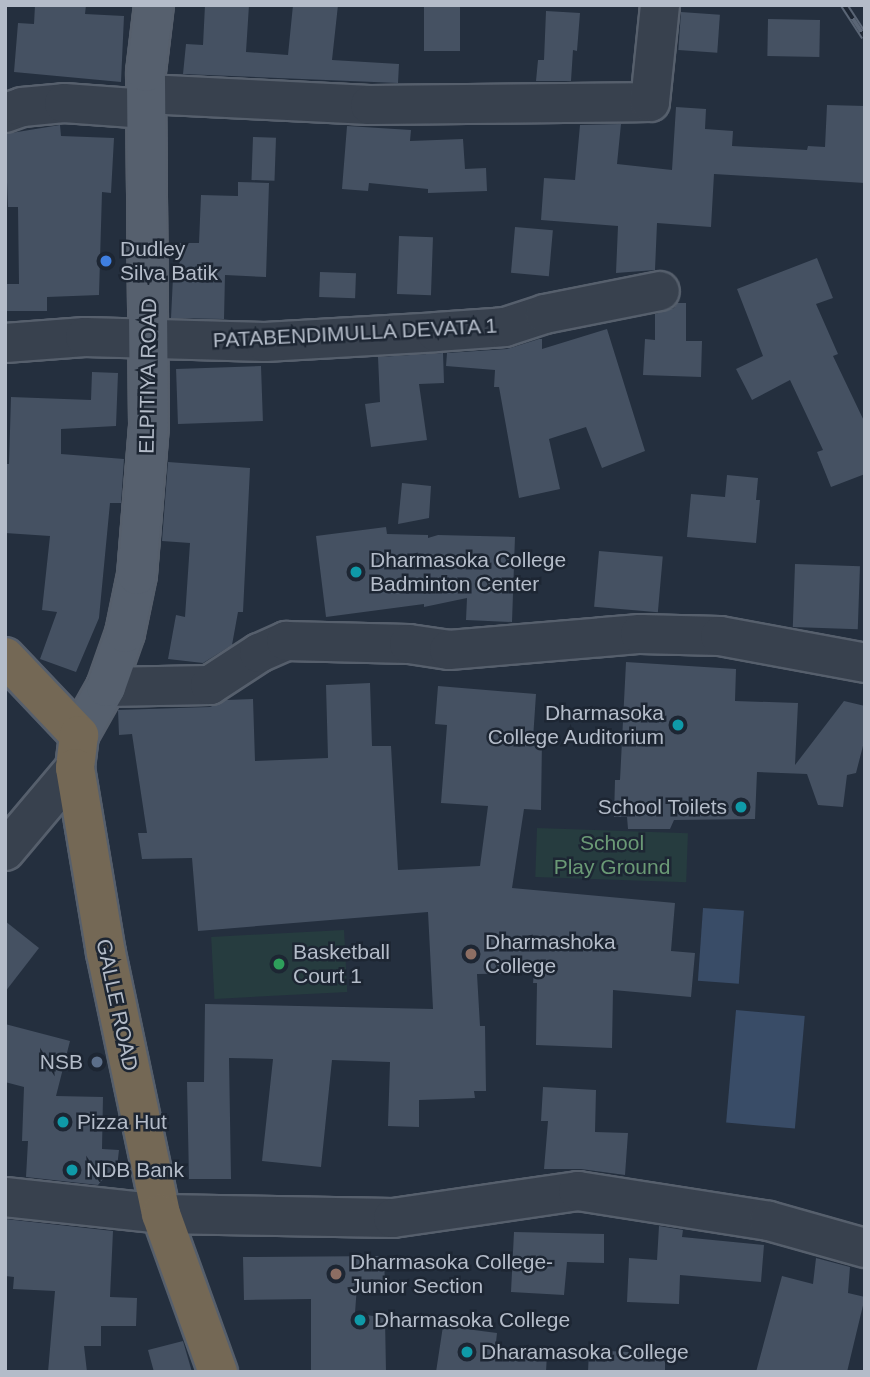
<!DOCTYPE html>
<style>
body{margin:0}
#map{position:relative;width:870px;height:1377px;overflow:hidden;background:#242f3e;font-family:Helvetica,sans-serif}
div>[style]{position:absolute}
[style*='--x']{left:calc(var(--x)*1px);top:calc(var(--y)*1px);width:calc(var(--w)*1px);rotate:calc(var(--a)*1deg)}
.green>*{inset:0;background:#263c3f;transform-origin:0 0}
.water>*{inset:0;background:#394c67;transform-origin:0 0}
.building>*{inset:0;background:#455162;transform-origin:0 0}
.roads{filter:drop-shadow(2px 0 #565f6c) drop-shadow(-2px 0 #565f6c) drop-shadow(0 2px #565f6c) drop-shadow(0 -2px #565f6c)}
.minor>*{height:38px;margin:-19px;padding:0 19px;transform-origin:19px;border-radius:19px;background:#38414e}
.major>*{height:38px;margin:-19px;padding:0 19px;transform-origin:19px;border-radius:19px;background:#56606e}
.highway>*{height:38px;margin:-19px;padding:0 19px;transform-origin:19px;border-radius:19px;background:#746855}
.rail>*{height:8px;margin-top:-4px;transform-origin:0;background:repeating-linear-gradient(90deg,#1d2633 0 16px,#5a6575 0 32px);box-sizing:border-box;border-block:2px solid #5a6575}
.dots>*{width:19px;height:19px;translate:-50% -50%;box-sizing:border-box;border:4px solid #1d2633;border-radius:50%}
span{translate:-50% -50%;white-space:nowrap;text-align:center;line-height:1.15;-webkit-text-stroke:5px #1d2633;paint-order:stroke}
.poi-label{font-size:21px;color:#b4bcc9}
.left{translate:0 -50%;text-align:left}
.right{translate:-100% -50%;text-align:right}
.street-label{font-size:21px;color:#b4bcc9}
.park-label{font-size:21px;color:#6b9a76}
.frame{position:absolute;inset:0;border:7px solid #b4bcc9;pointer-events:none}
</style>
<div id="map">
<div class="green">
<div style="left:537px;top:828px;width:151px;height:49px;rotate:2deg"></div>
<div style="left:344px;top:930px;width:62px;height:133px;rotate:87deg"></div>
</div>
<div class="water">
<div style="left:703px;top:908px;width:41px;height:73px;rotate:4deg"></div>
<div style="left:736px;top:1010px;width:69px;height:113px;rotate:5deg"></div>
</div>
<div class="building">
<div style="clip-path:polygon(35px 5px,86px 5px,85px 14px,124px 16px,121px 82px,14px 72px,18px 23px,34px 24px)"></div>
<div style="clip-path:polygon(205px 5px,249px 5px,246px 52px,288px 55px,293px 5px,338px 5px,332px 60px,399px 64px,398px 83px,183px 74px,186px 44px,203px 45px)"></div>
<div style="left:424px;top:5px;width:36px;height:46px"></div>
<div style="clip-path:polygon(546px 11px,580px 13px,577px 51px,573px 50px,571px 81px,536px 81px,538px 60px,544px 60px)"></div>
<div style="left:681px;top:12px;width:39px;height:38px;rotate:4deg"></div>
<div style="left:768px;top:19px;width:52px;height:37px;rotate:1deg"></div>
<div style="clip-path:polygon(827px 105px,865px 106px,865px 183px,714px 174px,711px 227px,657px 223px,655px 270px,616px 273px,618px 226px,541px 220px,544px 178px,575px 180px,580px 125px,621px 124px,617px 164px,672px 170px,676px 107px,706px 109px,705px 129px,733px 131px,732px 146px,807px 150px,808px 146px,825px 147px)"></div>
<div style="clip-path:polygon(60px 125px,61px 136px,114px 138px,111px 193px,102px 192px,99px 295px,47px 297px,47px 311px,5px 311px,5px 284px,19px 284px,18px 207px,8px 207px,5px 134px)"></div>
<div style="clip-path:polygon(347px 126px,411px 130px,410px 141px,463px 139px,465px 169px,486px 168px,487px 191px,428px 193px,428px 189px,369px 183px,368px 191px,342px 189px)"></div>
<div style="left:253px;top:137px;width:23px;height:43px;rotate:2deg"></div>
<div style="clip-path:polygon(238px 182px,269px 183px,266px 277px,225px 275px,224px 319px,171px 318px,173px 277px,179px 277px,180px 243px,199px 243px,201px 195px,238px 196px)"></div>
<div style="left:515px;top:227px;width:38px;height:46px;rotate:5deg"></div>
<div style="left:399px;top:236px;width:34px;height:58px;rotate:2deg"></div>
<div style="clip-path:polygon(817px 258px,833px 298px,816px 304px,838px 354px,833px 356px,865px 423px,865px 474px,831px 487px,817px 452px,823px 450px,790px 380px,752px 400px,736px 369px,763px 356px,737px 289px)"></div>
<div style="left:320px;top:272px;width:36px;height:25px;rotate:2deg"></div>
<div style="clip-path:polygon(677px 303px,686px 303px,686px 341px,702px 341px,701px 377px,643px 375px,645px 339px,655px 340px,655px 314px,674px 308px)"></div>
<div style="clip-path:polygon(607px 329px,645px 451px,602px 468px,586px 427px,549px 439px,560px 489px,519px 498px,499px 387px,494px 387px,495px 370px,446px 366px,447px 353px,507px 349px,539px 339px,542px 339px,542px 349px)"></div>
<div style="clip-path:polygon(443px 353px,444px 383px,419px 384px,427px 440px,371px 447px,365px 404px,380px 402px,378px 357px)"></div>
<div style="left:261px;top:366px;width:55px;height:85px;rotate:88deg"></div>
<div style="clip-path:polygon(92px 372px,118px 373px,116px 426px,61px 429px,61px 454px,124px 459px,121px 503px,110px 503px,99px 618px,76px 672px,40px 659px,57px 612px,42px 610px,50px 536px,5px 533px,5px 464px,9px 464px,11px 397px,91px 400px)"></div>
<div style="clip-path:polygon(168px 462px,250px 468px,243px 612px,238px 612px,232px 645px,203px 663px,168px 659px,176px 615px,185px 617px,190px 543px,162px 541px)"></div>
<div style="clip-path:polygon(727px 475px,758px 478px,756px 500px,760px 500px,756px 543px,687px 537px,691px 494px,725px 497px)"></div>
<div style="clip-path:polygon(402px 483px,431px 486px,429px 518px,398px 524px)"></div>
<div style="clip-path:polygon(386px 527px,387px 534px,428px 535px,428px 538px,438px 535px,515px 537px,512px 622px,466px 620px,467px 598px,424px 607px,424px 604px,326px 617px,316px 536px)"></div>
<div style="left:599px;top:551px;width:64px;height:56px;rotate:5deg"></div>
<div style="left:795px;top:564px;width:65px;height:63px;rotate:2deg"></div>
<div style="clip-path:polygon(626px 662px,736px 669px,735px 701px,798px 703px,795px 765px,844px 701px,865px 706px,865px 738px,856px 773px,847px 775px,843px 807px,818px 805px,807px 774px,757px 772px,755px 819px,674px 820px,670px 829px,628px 829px,627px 817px,614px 817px,615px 780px,620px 780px)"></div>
<div style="clip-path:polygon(370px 683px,372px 746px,391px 746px,398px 870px,480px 866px,488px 806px,441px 803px,447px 725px,435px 724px,438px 686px,536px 694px,533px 739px,542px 740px,541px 810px,524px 809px,512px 888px,675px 903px,671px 951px,695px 953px,691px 997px,613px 990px,612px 1048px,536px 1045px,537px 983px,533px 983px,534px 973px,477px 974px,480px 1026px,485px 1026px,486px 1091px,474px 1091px,475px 1098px,419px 1100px,419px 1127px,388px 1126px,390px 1062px,332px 1060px,321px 1167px,262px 1161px,273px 1059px,229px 1058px,231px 1179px,189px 1179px,187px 1082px,204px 1082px,205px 1004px,433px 1009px,428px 912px,198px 931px,192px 858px,142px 859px,138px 833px,147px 833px,132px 734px,119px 735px,118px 710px,210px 707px,226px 700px,253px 699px,255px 761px,328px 758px,326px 685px)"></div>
<div style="clip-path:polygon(5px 921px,39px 948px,5px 992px)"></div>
<div style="clip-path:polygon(5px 1024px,70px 1041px,56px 1096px,103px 1097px,102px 1149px,119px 1150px,116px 1176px,103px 1179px,98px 1185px,26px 1177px,28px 1141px,22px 1141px,24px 1087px,5px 1082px)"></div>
<div style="clip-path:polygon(543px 1087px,596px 1090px,595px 1132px,628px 1133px,625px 1175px,581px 1169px,544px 1169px,548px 1121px,541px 1121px)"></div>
<div style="clip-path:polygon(5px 1219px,113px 1231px,110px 1297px,137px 1298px,136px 1326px,101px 1326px,101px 1346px,84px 1346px,87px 1372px,48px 1372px,55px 1291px,13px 1289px,14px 1277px,5px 1276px)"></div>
<div style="clip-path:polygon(659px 1226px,683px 1230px,682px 1237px,764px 1245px,761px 1282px,680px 1275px,679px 1304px,627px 1302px,629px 1258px,657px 1260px)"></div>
<div style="clip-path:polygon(514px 1232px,604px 1234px,604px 1263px,567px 1262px,564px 1295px,511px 1292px)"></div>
<div style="clip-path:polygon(384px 1256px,385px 1287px,357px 1286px,355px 1313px,385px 1318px,386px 1372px,311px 1372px,311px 1299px,244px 1300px,243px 1257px)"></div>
<div style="clip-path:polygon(816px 1258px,850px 1267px,848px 1293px,865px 1297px,847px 1372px,756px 1372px,782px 1276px,813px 1284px)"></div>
<div style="clip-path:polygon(443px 1326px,497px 1333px,495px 1351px,547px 1354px,546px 1372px,436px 1372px)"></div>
<div style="clip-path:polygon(183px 1341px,192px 1372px,154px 1372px,148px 1350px)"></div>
<div style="clip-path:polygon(589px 1350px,665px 1354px,665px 1372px,588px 1372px)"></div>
</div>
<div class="roads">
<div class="minor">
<div style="--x:146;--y:94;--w:224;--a:2.8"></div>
<div style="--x:370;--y:105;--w:280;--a:-0.6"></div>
<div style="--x:650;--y:102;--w:98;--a:-84.1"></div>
<div style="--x:5;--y:113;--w:18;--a:-19"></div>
<div style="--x:22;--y:107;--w:42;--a:-5.4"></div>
<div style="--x:64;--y:103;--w:83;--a:4.1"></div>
<div style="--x:5;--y:343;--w:80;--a:-4.3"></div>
<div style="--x:85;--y:337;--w:180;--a:1.6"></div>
<div style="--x:265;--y:342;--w:171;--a:-3.3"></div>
<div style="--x:436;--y:332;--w:69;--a:-4.1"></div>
<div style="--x:505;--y:327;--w:42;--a:-18"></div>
<div style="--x:545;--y:314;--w:117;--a:-11.3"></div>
<div style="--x:106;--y:687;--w:104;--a:-1.1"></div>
<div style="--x:210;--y:685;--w:59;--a:-33.1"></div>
<div style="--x:259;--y:653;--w:30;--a:-24"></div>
<div style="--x:286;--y:641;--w:123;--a:1.4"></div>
<div style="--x:409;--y:644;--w:40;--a:8.5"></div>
<div style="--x:449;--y:650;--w:192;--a:-4.8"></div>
<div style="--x:640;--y:634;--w:80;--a:1.4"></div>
<div style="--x:720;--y:636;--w:147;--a:10.5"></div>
<div style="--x:5;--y:851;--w:109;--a:-49.9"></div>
<div style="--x:5;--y:1197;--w:157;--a:6.2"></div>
<div style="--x:161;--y:1214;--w:232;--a:1"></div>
<div style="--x:393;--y:1218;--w:187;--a:-8.3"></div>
<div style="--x:578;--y:1191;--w:193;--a:8.9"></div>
<div style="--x:769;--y:1221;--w:100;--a:15.7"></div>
</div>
<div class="major">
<div style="--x:79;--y:735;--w:55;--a:-60.6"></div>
<div style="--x:106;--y:687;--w:57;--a:-70.6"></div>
<div style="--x:125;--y:633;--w:59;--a:-78.3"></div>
<div style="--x:137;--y:575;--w:150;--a:-85.4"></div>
<div style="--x:149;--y:425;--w:353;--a:-90.5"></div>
<div style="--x:146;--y:72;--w:67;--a:-83.2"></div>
</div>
<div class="highway">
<div style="--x:5;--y:657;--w:108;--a:46.5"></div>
<div style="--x:79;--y:735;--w:33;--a:97"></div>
<div style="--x:75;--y:768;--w:188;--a:80.5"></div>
<div style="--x:106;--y:953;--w:267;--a:78.1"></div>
<div style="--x:161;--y:1214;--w:168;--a:70.2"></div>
</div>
</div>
<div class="rail">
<div style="--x:844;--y:5;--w:38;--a:57"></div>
</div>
<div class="dots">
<div style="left:106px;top:261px;background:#3f7fe0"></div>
<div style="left:356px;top:572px;background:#0f9aa8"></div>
<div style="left:678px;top:725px;background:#0f9aa8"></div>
<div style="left:741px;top:807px;background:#0f9aa8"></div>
<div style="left:471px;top:954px;background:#8d6e63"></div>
<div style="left:279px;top:964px;background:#2e9e5b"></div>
<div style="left:97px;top:1062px;background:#5c6f8a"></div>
<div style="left:63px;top:1122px;background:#0f9aa8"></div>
<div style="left:72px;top:1170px;background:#0f9aa8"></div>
<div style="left:336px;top:1274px;background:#8d6e63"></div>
<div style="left:360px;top:1320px;background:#0f9aa8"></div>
<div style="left:467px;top:1352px;background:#0f9aa8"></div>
</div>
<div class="poi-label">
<span class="left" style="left:120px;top:261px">Dudley<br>Silva Batik</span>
<span class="left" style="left:370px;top:572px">Dharmasoka College<br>Badminton Center</span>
<span class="right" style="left:664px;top:725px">Dharmasoka<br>College Auditorium</span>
<span class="right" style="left:727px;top:807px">School Toilets</span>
<span class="left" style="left:485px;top:954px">Dharmashoka<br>College</span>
<span class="left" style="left:293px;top:964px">Basketball<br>Court 1</span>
<span class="right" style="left:83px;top:1062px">NSB</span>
<span class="left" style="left:77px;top:1122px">Pizza Hut</span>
<span class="left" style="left:86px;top:1170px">NDB Bank</span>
<span class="left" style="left:350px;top:1274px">Dharmasoka College-<br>Junior Section</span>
<span class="left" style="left:374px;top:1320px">Dharmasoka College</span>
<span class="left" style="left:481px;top:1352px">Dharamasoka College</span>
</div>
<div class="street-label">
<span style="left:355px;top:333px;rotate:-3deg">PATABENDIMULLA DEVATA 1</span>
<span style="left:148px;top:376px;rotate:-89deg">ELPITIYA ROAD</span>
<span style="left:117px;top:1005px;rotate:78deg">GALLE ROAD</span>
</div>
<div class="park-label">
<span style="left:612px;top:855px">School<br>Play Ground</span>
</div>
<div class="frame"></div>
</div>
